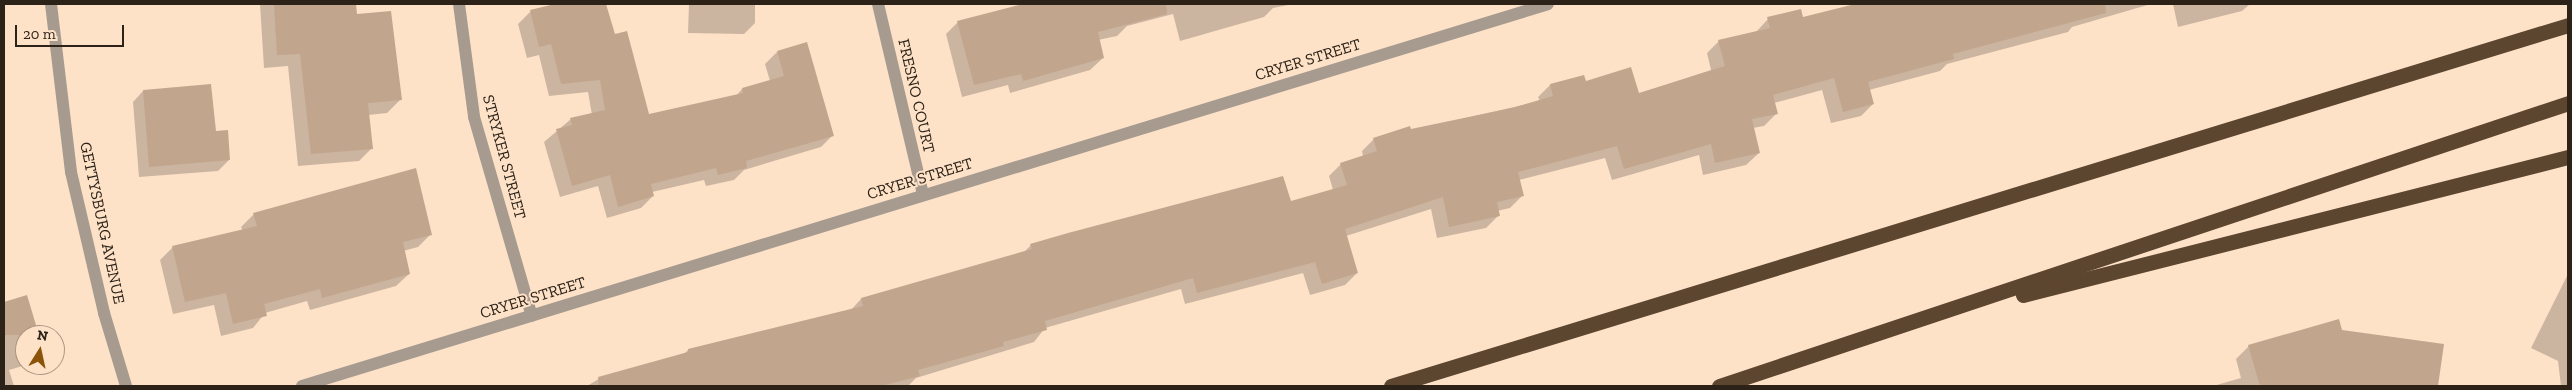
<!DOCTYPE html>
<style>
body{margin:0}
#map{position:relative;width:2572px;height:390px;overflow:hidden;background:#fee2c8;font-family:"Zilla Slab",serif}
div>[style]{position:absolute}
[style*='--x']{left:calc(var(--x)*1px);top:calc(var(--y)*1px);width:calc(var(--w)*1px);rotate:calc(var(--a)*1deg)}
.shadow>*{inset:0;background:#0003}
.building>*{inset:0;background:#c1a68d}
.minor>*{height:12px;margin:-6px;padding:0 6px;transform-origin:6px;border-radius:6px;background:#a79b90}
.highway>*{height:15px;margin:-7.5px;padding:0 7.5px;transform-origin:7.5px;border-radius:7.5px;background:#5d4630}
span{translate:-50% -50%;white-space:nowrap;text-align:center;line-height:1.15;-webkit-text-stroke:4px #fee2c8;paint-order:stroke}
.street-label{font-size:16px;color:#2c2218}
.frame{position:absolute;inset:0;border:5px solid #2c2218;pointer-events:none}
.north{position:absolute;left:15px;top:325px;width:50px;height:50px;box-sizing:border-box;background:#fee2c8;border:1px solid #aa9582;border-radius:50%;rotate:10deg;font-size:14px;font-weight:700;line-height:20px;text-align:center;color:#2c2218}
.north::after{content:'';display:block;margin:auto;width:18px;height:22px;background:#8b5308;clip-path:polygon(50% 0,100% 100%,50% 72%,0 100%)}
.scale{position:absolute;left:15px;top:25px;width:109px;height:22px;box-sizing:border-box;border:2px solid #2c2218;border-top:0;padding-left:6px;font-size:15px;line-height:18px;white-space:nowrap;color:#2c2218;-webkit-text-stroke:4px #fee2c8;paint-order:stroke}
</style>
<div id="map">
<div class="shadow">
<div style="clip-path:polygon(260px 4px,355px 4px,355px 15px,400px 100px,387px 113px,368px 115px,372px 148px,359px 161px,298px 166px,288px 66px,264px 68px)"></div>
<div style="clip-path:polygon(560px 4px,605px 4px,614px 36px,648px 116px,736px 96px,742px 89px,770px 81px,765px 64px,777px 52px,833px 135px,821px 147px,744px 170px,734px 180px,706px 186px,704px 180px,652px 192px,653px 196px,641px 208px,607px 218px,598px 186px,560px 197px,544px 142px,571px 119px,592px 115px,588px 92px,549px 96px,539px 55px,527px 58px,518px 24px,530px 12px)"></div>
<div style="clip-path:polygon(689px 4px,755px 4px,755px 23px,744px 34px,688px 33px)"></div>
<div style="clip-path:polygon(1028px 4px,1293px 4px,1273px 8px,1264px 17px,1180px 41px,1173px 14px,1127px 26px,1117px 36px,1098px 40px,1103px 58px,1090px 70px,1010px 93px,1008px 85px,962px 97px,946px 34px,958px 22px)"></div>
<div style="clip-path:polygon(1860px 4px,2151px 4px,2072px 27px,2068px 32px,1947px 64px,1940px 71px,1869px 90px,1873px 104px,1861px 116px,1831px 123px,1822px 90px,1774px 103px,1776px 114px,1764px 126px,1753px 128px,1759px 153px,1746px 165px,1703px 175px,1699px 155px,1612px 180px,1605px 158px,1519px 180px,1522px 196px,1510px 208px,1497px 211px,1498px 216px,1486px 228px,1437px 238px,1431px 209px,1346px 236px,1357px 273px,1345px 285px,1310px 295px,1303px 273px,1185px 304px,1181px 289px,1045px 328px,1034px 342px,916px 378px,908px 386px,587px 386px,602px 377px,683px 355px,688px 350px,850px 311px,861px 299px,1024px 252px,1031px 245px,1290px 203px,1333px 190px,1329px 176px,1341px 164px,1363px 156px,1362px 151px,1374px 139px,1540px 101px,1538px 97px,1550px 85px,1585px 82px,1638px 94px,1711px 70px,1707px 53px,1719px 41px,1756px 32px,1768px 19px,1802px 18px)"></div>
<div style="clip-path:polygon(2173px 4px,2250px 4px,2242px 11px,2178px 27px)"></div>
<div style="clip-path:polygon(143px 91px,214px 132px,229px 160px,218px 171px,139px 177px,133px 102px)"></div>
<div style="clip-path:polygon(254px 214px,431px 234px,418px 247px,403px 251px,409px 274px,396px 286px,310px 310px,307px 301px,265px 313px,253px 328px,221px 336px,214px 305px,173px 314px,160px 260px,173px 247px,243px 231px,241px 227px)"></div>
<div style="clip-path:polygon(2568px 274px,2568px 386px,2561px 386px,2558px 361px,2531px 348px)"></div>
<div style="clip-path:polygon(26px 297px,37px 335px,25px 335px,26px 365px,9px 370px,14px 386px,4px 386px,4px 303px)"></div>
<div style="clip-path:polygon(2341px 331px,2443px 345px,2437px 386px,2213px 386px,2241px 378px,2236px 359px,2249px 346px)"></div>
</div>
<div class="building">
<div style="clip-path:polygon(274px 4px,356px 4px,357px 14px,391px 11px,402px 100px,368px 103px,373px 149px,311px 154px,300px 54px,277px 55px)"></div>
<div style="clip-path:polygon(555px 4px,606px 4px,615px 34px,627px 31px,649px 114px,743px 93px,742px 88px,784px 76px,777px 51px,807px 42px,834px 136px,746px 161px,747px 168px,718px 175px,716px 168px,651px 184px,654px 196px,618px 207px,610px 175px,572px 186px,556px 129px,572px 125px,570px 118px,605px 110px,600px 80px,561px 84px,551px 44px,539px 47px,530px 10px)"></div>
<div style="clip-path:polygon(1023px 4px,1166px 4px,1167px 14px,1098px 32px,1104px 58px,1023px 81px,1021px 74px,974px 85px,957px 21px)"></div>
<div style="clip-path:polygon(1855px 4px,2105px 4px,2106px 13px,1953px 54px,1954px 59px,1868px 82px,1874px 104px,1843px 112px,1834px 78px,1773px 95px,1778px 114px,1752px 119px,1760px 153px,1715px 163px,1711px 144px,1624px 169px,1617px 146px,1518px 172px,1524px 196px,1497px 202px,1500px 216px,1449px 227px,1443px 197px,1345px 229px,1358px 273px,1322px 284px,1315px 262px,1197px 293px,1193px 278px,1045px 321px,1047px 330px,1003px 342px,1004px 346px,918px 370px,920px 376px,881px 386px,599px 386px,598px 377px,688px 352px,688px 349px,863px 306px,861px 298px,1032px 249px,1030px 244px,1068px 233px,1283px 176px,1291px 201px,1347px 185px,1340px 163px,1377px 151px,1373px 138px,1410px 126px,1411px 129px,1512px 108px,1553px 96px,1550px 84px,1584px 75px,1586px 81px,1631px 67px,1639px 93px,1725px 66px,1718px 40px,1770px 28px,1767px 17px,1801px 9px,1803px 17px)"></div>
<div style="clip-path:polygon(211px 84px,216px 131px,228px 130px,230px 160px,149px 167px,143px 90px)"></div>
<div style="clip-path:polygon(416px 168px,432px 235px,403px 242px,410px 274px,322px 298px,320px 289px,264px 304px,267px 316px,233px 324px,226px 293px,185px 302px,172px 246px,257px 226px,253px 213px)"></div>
<div style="clip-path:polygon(27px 295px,39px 335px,4px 335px,4px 302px)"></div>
<div style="clip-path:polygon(2339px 319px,2342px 330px,2444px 344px,2438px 386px,2260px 386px,2248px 345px)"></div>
</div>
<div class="minor">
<div style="--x:51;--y:4;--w:169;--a:83.2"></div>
<div style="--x:71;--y:172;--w:145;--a:76.8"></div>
<div style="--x:104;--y:313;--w:76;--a:73.2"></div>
<div style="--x:459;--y:4;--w:114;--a:82.4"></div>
<div style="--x:474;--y:117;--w:207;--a:73.8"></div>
<div style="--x:878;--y:4;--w:196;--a:76.7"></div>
<div style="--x:302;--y:386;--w:1303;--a:-17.04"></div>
</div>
<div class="highway">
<div style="--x:2023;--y:295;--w:562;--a:-14.21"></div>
<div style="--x:1391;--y:386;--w:1231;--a:-17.05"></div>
<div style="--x:1719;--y:386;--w:895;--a:-18.43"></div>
</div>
<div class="street-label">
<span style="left:1308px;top:60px;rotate:-17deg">CRYER STREET</span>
<span style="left:916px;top:96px;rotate:77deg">FRESNO COURT</span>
<span style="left:504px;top:157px;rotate:75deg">STRYKER STREET</span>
<span style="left:920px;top:179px;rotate:-17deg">CRYER STREET</span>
<span style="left:102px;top:223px;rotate:78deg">GETTYSBURG AVENUE</span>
<span style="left:533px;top:298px;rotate:-17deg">CRYER STREET</span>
</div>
<div class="frame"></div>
<div class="north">N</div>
<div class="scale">20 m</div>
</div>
